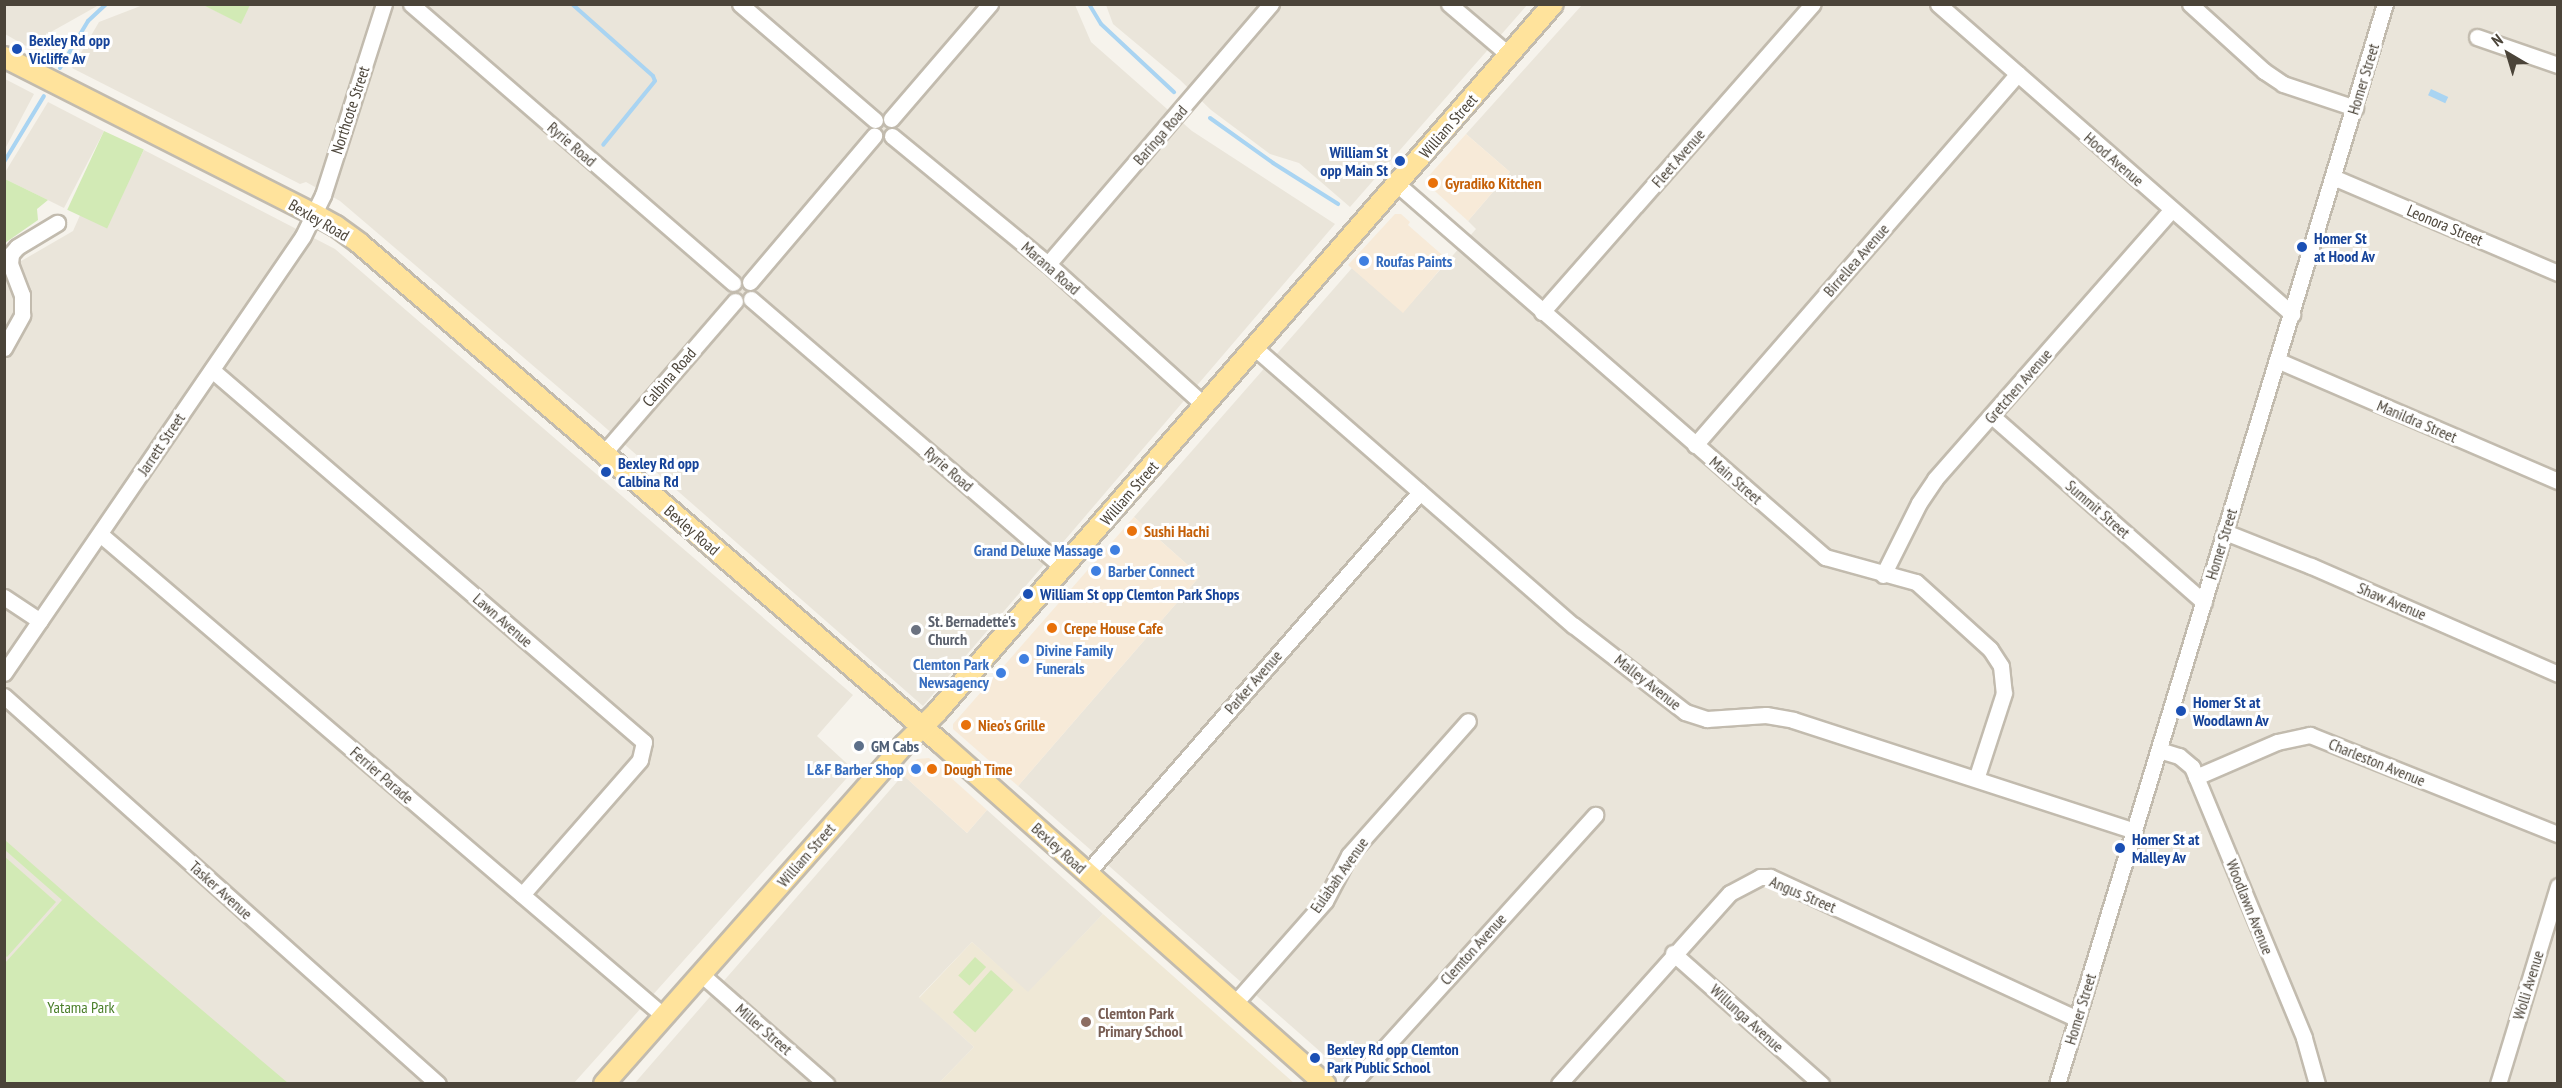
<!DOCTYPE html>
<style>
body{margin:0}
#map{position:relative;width:2562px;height:1088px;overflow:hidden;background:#f6f3ec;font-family:"PT Sans Narrow",sans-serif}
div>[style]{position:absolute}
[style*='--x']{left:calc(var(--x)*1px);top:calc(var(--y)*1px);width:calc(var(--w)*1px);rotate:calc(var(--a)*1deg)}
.residential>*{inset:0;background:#eae5da}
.commercial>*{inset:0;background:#f7ead8}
.education>*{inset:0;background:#efe8d6}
.green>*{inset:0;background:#d2eab5;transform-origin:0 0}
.water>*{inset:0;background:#a9d4f2;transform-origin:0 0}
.stream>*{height:4px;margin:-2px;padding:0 2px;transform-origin:2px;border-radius:2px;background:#a9d4f2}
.roads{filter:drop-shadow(2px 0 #c2bbae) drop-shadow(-2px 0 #c2bbae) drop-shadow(0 2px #c2bbae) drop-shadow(0 -2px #c2bbae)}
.minor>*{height:15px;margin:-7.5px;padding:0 7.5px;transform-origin:7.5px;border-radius:7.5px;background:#fff}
.major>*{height:20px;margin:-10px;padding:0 10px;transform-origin:10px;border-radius:10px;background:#ffe39c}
.dots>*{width:16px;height:16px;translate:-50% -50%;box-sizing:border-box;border:3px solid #fff;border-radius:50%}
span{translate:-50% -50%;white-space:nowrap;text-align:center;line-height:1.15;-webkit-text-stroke:6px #fff;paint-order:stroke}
.transit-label{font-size:16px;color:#164399;font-weight:700}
.left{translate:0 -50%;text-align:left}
.right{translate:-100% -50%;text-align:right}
.street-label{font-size:16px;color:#4b4439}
.food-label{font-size:16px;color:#c56008;font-weight:700}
.shop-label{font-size:16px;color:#366cbe;font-weight:700}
.worship-label{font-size:16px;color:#5b616d;font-weight:700}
.service-label{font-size:16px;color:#4e5e75;font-weight:700}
.park-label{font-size:16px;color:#4a7f2a}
.education-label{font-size:16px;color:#785e54;font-weight:700}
.frame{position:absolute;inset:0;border:6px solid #4b4439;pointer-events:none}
.north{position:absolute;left:2478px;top:24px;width:60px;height:60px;-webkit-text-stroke:4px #fff;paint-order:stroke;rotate:322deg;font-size:16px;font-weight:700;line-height:24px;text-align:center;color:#4b4439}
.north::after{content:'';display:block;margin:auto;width:21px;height:27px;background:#4b4439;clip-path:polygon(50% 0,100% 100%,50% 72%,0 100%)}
</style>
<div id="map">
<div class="residential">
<div style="clip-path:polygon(250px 4px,1075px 5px,1091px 42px,1192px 131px,1335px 224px,923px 706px,599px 422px,340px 201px,306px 182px,300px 184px,72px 68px,99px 22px,143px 5px,203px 5px,241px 23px)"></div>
<div style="clip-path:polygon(4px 5px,5px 4px,99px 5px,26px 46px,5px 34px)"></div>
<div style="clip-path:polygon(1106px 5px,1527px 5px,1350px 207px,1299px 163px,1270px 154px,1211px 110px,1180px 80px,1113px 24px)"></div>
<div style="clip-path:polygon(1582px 5px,2557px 5px,2557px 1083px,1356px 1083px,1018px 786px,1200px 576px,1134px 517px,1352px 268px,1403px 312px,1476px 229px,1468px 221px,1510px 172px,1466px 134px)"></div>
<div style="clip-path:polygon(5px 79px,34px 94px,5px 149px)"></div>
<div style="clip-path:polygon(48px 102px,104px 131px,64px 208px,5px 179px,4px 174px)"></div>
<div style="clip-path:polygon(144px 150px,335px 249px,853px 695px,817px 736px,854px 770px,574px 1083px,5px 1083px,4px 271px,73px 231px,81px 213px,106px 223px)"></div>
<div style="clip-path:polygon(903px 775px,967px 833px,987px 810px,1103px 914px,1028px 993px,972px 942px,919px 997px,974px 1047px,939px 1083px,634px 1084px)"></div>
</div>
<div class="commercial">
<div style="clip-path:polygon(1466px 134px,1510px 172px,1468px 221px,1427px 184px,1426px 179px)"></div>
<div style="clip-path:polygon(1395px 214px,1401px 214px,1410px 222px,1408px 225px,1448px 260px,1403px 313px,1348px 265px)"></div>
<div style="clip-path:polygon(1134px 517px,1200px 576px,1018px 786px,953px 729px,953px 724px)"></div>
<div style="clip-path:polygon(929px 758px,987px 810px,967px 833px,903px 775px,917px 759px)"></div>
</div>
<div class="education">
<div style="clip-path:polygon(1103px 914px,1294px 1083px,939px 1083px,974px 1047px,919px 998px,972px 942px,1028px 992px)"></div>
</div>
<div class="green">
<div style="clip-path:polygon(203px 5px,250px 5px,241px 24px)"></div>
<div style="left:104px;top:131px;width:44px;height:87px;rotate:25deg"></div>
<div style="clip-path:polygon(5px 179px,48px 200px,37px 209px,38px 220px,5px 243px)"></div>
<div style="clip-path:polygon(5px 840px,96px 920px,288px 1083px,7px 1083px,4px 1081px,5px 963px,62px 900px,5px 850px)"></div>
<div style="clip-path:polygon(4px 856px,56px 902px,7px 957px,4px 955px)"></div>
<div style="left:975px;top:957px;width:15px;height:25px;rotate:42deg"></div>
<div style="left:991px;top:970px;width:30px;height:57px;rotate:42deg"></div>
</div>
<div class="water">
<div style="left:2431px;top:89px;width:19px;height:7px;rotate:25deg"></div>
</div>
<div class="stream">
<div style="--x:572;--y:4;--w:108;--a:41.6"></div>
<div style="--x:653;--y:76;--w:5;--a:68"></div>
<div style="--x:655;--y:81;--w:82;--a:129.1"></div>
<div style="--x:1089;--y:4;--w:23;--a:59"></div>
<div style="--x:1101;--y:24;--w:100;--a:43"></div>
<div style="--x:60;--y:68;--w:55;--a:-59.2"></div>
<div style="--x:88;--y:21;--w:25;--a:-43"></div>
<div style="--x:1210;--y:118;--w:77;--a:35.5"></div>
<div style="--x:1273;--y:163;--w:77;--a:32.2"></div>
<div style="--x:4;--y:162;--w:77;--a:-58.8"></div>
</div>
<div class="roads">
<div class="minor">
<div style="--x:411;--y:4;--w:426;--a:40.9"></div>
<div style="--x:740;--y:4;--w:178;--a:40.7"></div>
<div style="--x:1449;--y:4;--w:79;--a:40.4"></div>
<div style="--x:1938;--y:4;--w:471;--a:41.2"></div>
<div style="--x:2190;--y:4;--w:100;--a:42.2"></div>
<div style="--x:2264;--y:71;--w:23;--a:34"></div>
<div style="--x:2283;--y:84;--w:76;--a:18.4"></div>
<div style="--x:2477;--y:37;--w:86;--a:19.1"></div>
<div style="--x:891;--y:119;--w:152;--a:-49.3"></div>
<div style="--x:892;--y:136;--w:202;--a:39.4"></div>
<div style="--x:1048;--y:264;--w:212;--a:42.1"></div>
<div style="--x:2333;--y:177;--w:245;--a:23.1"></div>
<div style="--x:1397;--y:184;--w:568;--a:41.07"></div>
<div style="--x:1825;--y:557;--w:94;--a:15.4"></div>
<div style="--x:1916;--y:582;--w:100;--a:42.2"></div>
<div style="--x:1990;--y:649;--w:20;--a:57"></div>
<div style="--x:2001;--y:666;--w:27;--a:84"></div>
<div style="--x:2004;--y:693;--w:90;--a:108"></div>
<div style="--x:1048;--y:264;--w:343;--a:-49.4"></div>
<div style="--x:750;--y:282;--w:192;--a:-49.7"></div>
<div style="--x:751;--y:299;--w:413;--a:40.7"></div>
<div style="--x:1542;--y:312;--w:410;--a:-48.7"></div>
<div style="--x:4;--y:348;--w:38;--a:-61"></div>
<div style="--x:22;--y:315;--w:20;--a:-90"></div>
<div style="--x:22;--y:295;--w:33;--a:-111"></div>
<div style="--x:10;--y:264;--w:10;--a:-84"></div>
<div style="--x:11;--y:254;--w:9;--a:-49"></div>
<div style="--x:17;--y:247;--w:47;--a:-31"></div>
<div style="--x:1255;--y:348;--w:422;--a:41.1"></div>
<div style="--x:1573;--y:625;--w:142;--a:37.8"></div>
<div style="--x:1685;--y:712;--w:23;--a:18"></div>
<div style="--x:1707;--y:719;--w:59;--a:-3.9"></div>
<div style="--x:1766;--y:715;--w:27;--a:10"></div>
<div style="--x:1793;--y:720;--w:359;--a:18"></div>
<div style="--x:2277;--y:360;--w:306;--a:23.3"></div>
<div style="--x:212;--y:370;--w:570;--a:40.73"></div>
<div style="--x:644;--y:742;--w:18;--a:103"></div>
<div style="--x:640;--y:760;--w:179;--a:131.2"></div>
<div style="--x:1992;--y:416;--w:282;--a:41.3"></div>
<div style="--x:1695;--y:445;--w:492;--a:-49"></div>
<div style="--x:603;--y:454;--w:202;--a:-49.2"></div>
<div style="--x:2225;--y:532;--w:92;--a:21.6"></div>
<div style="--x:2311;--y:566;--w:270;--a:23.6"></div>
<div style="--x:100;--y:534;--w:742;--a:40.52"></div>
<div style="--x:1883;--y:575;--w:80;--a:-63.4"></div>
<div style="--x:1919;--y:503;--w:29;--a:-56"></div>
<div style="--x:1935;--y:479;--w:358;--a:-48.7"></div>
<div style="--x:4;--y:597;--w:43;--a:33.7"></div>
<div style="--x:4;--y:673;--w:529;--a:-55.62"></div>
<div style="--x:303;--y:236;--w:46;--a:-64"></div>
<div style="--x:323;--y:195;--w:201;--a:-72.3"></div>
<div style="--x:4;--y:696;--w:582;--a:41.8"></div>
<div style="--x:2159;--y:750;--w:21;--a:17"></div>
<div style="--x:2179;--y:756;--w:17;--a:40"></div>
<div style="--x:2192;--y:767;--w:293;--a:67.5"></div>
<div style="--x:2304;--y:1038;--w:48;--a:74.2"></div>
<div style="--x:2196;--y:777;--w:88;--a:-23.4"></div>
<div style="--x:2277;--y:742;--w:34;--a:-12"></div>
<div style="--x:2310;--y:735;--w:267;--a:21.8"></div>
<div style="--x:1087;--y:873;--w:506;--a:-48.85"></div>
<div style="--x:1673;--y:953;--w:198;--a:41.5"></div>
<div style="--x:701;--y:974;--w:167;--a:41.3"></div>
<div style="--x:1235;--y:1003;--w:136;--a:-48.6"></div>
<div style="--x:1325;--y:901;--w:52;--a:-62.4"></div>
<div style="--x:1349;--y:855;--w:179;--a:-48.4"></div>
<div style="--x:1352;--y:1084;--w:363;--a:-47.9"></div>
<div style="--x:1559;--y:1084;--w:256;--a:-48.2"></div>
<div style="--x:1730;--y:893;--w:34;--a:-28"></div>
<div style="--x:1760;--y:877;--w:10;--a:0"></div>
<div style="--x:1770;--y:877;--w:338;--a:24.8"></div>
<div style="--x:2057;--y:1084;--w:1129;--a:-73.11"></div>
<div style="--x:2498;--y:1084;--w:207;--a:-73.1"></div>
</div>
<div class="major">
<div style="--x:4;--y:57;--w:347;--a:26.9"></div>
<div style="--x:314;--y:214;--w:25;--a:29"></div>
<div style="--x:336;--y:226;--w:29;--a:36"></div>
<div style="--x:359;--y:243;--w:767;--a:40.67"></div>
<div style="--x:941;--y:743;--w:514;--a:41.61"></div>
<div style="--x:604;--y:1084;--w:454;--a:-48.5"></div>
<div style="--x:905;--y:744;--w:45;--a:-45"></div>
<div style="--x:937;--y:712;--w:938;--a:-48.97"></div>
</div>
</div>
<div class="dots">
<div style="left:17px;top:49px;background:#1a4fb4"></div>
<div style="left:1400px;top:161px;background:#1a4fb4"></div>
<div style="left:1433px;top:183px;background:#e8710a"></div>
<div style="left:2302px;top:247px;background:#1a4fb4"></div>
<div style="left:1364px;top:261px;background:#3f7fe0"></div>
<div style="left:606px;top:472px;background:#1a4fb4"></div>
<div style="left:1132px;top:531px;background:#e8710a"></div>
<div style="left:1115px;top:550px;background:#3f7fe0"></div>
<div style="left:1096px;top:571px;background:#3f7fe0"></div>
<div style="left:1028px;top:594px;background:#1a4fb4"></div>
<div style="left:1052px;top:628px;background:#e8710a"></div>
<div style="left:916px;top:630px;background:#6b7280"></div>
<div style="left:1024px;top:659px;background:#3f7fe0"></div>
<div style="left:1001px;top:673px;background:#3f7fe0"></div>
<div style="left:2181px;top:711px;background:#1a4fb4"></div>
<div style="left:966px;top:725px;background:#e8710a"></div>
<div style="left:859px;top:746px;background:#5c6f8a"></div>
<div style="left:916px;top:769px;background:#3f7fe0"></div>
<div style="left:932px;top:769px;background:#e8710a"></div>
<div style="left:2120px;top:848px;background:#1a4fb4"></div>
<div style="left:1086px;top:1022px;background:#8d6e63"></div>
<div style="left:1315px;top:1058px;background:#1a4fb4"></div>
</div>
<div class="transit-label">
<span class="left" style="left:29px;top:49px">Bexley Rd opp<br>Vicliffe Av</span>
<span class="right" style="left:1388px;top:161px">William St<br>opp Main St</span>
<span class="left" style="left:2314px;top:247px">Homer St<br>at Hood Av</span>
<span class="left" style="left:618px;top:472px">Bexley Rd opp<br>Calbina Rd</span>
<span class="left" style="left:1040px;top:594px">William St opp Clemton Park Shops</span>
<span class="left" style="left:2193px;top:711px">Homer St at<br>Woodlawn Av</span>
<span class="left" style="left:2132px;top:848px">Homer St at<br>Malley Av</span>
<span class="left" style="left:1327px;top:1058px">Bexley Rd opp Clemton<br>Park Public School</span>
</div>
<div class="street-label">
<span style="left:2363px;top:79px;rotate:-73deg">Homer Street</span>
<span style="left:350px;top:110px;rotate:-72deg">Northcote Street</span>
<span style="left:1448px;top:126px;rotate:-49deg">William Street</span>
<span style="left:1160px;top:135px;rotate:-49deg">Baringa Road</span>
<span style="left:572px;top:144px;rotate:41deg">Ryrie Road</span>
<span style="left:1678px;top:158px;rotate:-49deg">Fleet Avenue</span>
<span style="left:2114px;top:159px;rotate:41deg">Hood Avenue</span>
<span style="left:319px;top:220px;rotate:30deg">Bexley Road</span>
<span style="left:2445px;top:225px;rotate:23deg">Leonora Street</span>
<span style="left:1856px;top:260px;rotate:-49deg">Birrellea Avenue</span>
<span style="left:1051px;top:268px;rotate:41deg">Marana Road</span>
<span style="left:669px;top:377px;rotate:-49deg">Calbina Road</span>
<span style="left:2018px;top:386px;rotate:-49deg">Gretchen Avenue</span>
<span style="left:2417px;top:421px;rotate:23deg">Manildra Street</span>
<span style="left:161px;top:444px;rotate:-56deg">Jarrett Street</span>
<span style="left:949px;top:469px;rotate:41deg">Ryrie Road</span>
<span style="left:1736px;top:480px;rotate:41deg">Main Street</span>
<span style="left:1129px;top:493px;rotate:-49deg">William Street</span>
<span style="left:2098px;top:509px;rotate:41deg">Summit Street</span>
<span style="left:692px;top:530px;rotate:41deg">Bexley Road</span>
<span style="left:2221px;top:544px;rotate:-73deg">Homer Street</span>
<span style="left:2392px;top:601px;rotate:23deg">Shaw Avenue</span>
<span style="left:503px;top:620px;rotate:41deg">Lawn Avenue</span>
<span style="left:1253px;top:682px;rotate:-49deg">Parker Avenue</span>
<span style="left:1648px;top:682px;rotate:38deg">Malley Avenue</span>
<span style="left:2377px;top:762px;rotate:22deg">Charleston Avenue</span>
<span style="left:382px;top:775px;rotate:41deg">Ferrier Parade</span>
<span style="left:1059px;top:848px;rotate:42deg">Bexley Road</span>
<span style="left:806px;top:855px;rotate:-49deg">William Street</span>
<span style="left:1339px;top:875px;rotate:-55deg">Eulabah Avenue</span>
<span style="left:221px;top:890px;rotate:42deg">Tasker Avenue</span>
<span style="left:1803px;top:894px;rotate:23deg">Angus Street</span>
<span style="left:2250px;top:907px;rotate:68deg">Woodlawn Avenue</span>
<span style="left:1473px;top:949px;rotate:-48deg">Clemton Avenue</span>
<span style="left:2528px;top:985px;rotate:-73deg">Wolli Avenue</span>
<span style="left:2080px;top:1009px;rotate:-73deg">Homer Street</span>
<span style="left:1747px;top:1018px;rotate:42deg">Willunga Avenue</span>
<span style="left:764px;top:1029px;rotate:41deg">Miller Street</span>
</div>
<div class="food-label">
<span class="left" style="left:1445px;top:183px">Gyradiko Kitchen</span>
<span class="left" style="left:1144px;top:531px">Sushi Hachi</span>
<span class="left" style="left:1064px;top:628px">Crepe House Cafe</span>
<span class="left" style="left:978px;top:725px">Nieo's Grille</span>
<span class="left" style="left:944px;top:769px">Dough Time</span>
</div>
<div class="shop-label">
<span class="left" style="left:1376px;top:261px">Roufas Paints</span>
<span class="right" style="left:1103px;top:550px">Grand Deluxe Massage</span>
<span class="left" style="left:1108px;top:571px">Barber Connect</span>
<span class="left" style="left:1036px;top:659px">Divine Family<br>Funerals</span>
<span class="right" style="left:989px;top:673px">Clemton Park<br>Newsagency</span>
<span class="right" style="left:904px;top:769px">L&amp;F Barber Shop</span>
</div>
<div class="worship-label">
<span class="left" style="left:928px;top:630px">St. Bernadette's<br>Church</span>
</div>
<div class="service-label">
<span class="left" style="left:871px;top:746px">GM Cabs</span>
</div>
<div class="park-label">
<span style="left:81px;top:1007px">Yatama Park</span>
</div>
<div class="education-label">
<span class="left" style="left:1098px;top:1022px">Clemton Park<br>Primary School</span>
</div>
<div class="frame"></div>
<div class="north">N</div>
</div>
